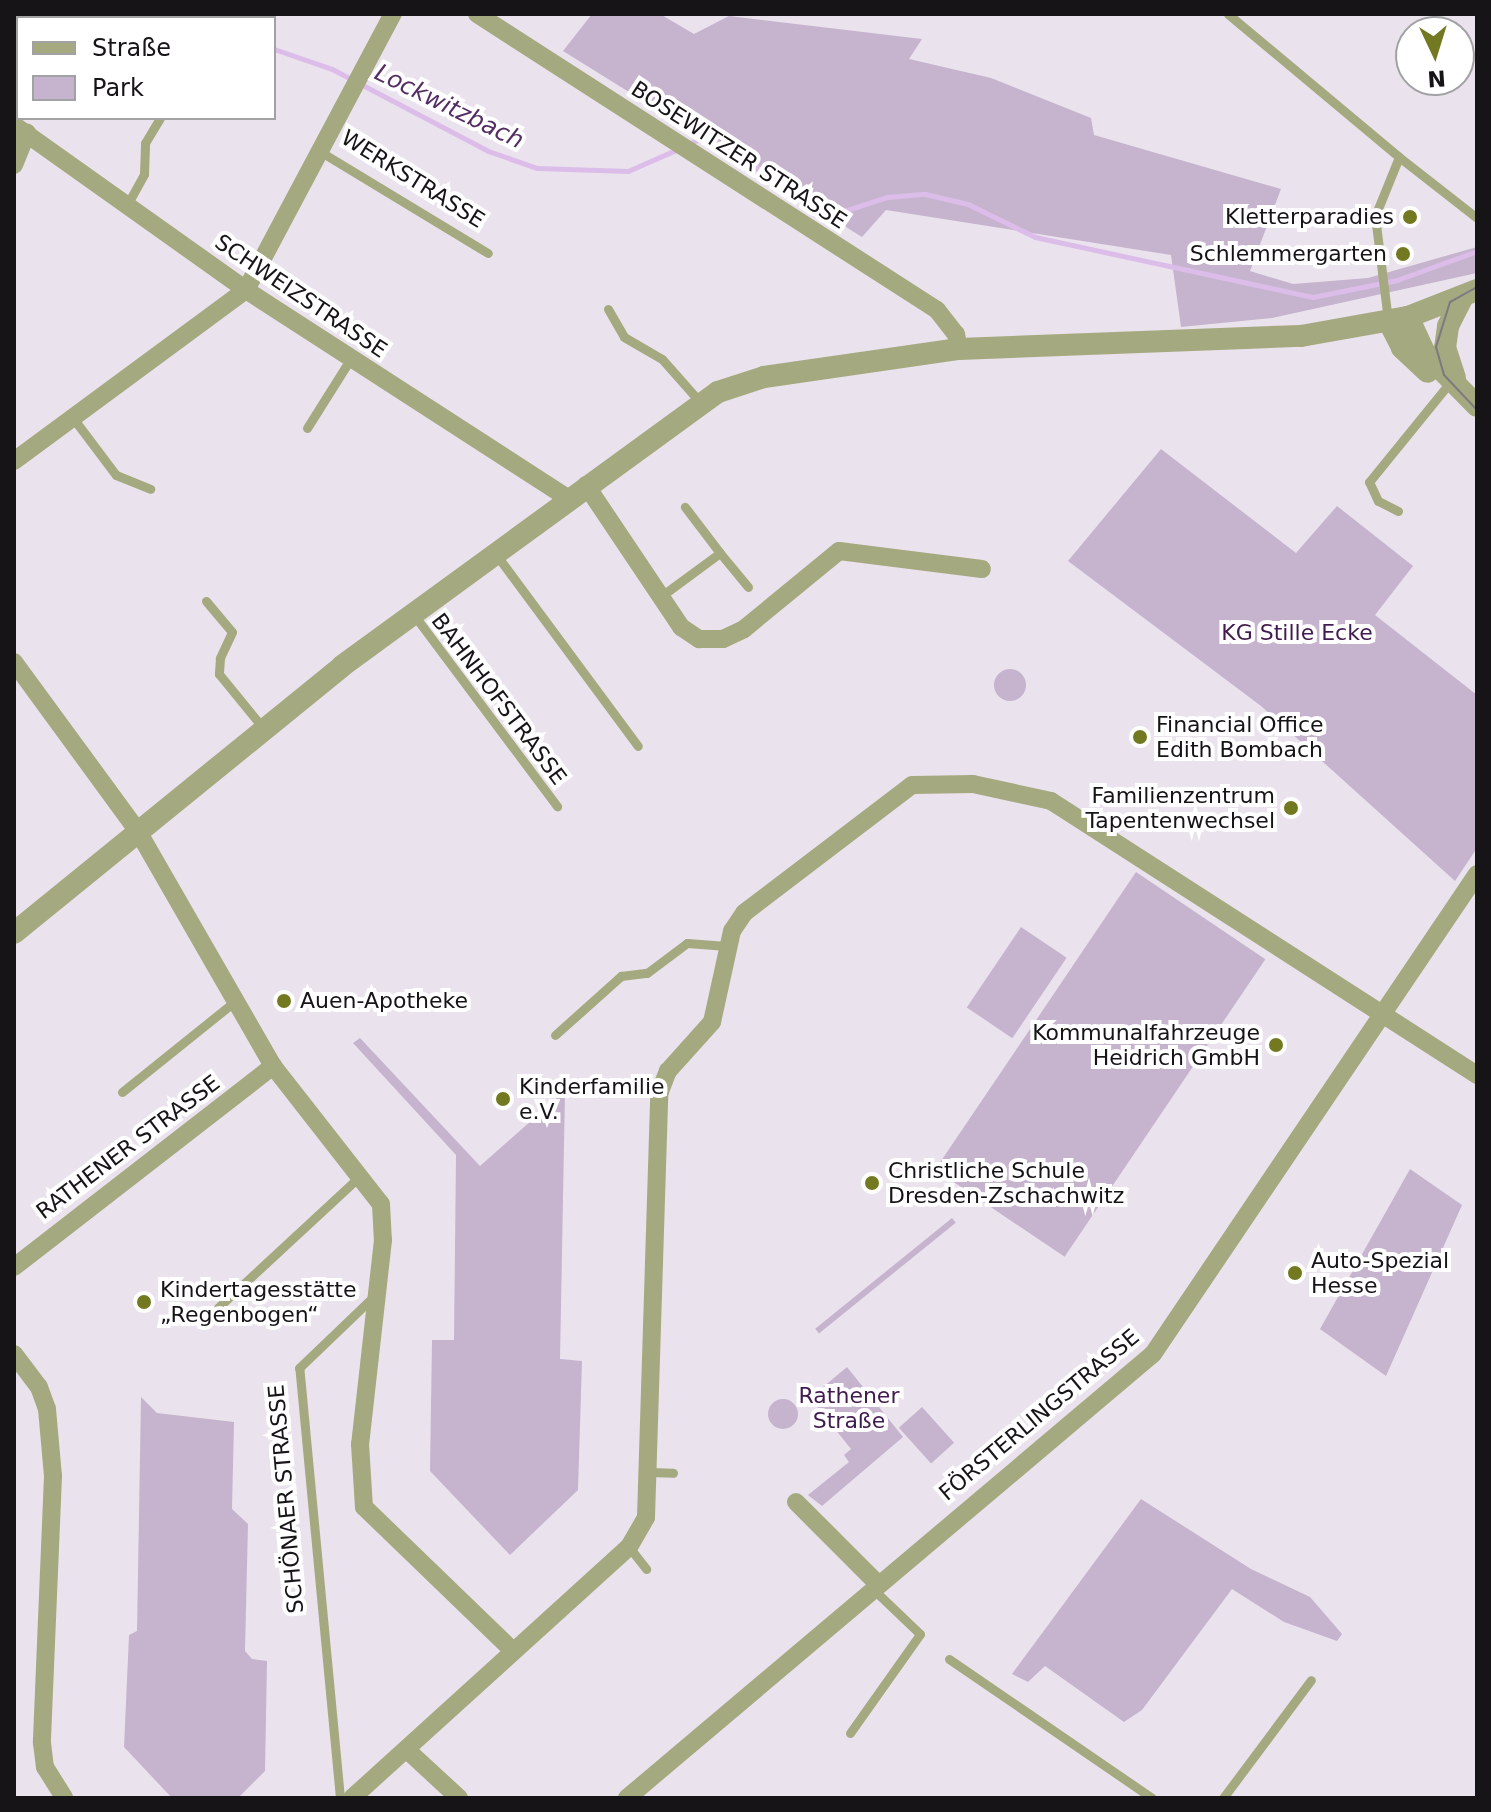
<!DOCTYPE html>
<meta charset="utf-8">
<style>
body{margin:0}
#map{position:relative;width:1491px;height:1812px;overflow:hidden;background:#eae3ed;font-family:"DejaVu Sans",sans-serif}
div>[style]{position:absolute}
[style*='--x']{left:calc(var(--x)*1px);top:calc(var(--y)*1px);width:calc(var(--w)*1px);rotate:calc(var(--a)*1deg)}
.green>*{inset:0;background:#c6b3ce;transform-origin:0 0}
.round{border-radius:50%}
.stream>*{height:5px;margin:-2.5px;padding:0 2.5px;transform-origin:2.5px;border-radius:2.5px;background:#dcbde9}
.service>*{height:9px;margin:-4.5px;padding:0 4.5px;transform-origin:4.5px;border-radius:4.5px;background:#a5a97f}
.minor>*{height:18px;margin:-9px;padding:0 9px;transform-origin:9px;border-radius:9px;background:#a5a97f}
.tertiary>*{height:22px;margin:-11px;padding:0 11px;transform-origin:11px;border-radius:11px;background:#a5a97f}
.tram>*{height:2px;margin:-1px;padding:0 1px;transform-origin:1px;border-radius:1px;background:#7e7980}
.dots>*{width:22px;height:22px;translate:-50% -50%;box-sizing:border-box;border:4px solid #fff;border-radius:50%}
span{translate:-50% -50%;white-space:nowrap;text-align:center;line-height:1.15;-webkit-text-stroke:8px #fff;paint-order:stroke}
.street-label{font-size:22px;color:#171418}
.poi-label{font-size:22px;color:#171418}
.right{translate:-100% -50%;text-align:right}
.left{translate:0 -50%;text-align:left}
.park-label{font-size:22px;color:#411a4f}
.water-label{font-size:24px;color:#542d63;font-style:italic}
.frame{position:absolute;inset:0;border:16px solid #171418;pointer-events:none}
.legend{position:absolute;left:16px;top:16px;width:260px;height:104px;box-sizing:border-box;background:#fff;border:2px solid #a2a1a3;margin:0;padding:10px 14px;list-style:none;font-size:24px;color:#171418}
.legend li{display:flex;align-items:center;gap:16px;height:40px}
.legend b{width:40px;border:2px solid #a2a1a3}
.north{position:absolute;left:1395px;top:16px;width:80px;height:80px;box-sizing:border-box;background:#fff;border:2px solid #a2a1a3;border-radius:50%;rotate:176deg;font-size:22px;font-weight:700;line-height:32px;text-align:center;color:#171418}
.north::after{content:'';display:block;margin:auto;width:28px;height:36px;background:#737921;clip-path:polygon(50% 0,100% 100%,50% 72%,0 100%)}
</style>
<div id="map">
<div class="green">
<div style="clip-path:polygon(592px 14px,660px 14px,694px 34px,729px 16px,922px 39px,909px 59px,991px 78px,1091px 118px,1094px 135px,1281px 189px,1250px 271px,1293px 284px,1368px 278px,1477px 247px,1477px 273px,1272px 318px,1181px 327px,1171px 255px,886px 210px,862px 237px,563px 51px)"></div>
<div style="clip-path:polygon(1161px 449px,1296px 553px,1337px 506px,1413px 566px,1375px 615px,1477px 695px,1477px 848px,1455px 881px,1261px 706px,1068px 561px)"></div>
<div class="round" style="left:994px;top:669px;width:32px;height:32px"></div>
<div style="left:1136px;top:872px;width:156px;height:359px;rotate:34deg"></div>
<div style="left:1021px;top:927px;width:55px;height:97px;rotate:34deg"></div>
<div style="clip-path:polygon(360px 1038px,480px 1166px,565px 1091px,560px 1359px,582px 1361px,578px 1490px,510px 1555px,430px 1471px,432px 1340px,454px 1340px,456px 1155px,353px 1043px)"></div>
<div style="clip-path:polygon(1410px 1169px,1462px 1205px,1386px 1376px,1320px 1329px)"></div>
<div style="left:952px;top:1218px;width:6px;height:176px;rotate:51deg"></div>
<div style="clip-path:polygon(847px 1367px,903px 1437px,822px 1506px,808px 1495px,849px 1462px,844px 1455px,851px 1449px,810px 1398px)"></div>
<div style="clip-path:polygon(141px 1397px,157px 1413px,234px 1422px,232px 1509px,248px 1524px,245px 1651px,252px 1659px,267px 1661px,265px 1771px,238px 1798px,172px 1798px,124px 1747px,129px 1635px,137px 1631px)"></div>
<div class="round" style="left:768px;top:1399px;width:30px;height:30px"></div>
<div style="left:922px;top:1407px;width:48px;height:31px;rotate:48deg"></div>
<div style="clip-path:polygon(1141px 1499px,1251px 1569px,1310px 1597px,1342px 1634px,1337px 1641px,1284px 1622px,1232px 1589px,1142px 1710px,1124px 1722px,1045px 1666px,1028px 1682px,1012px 1674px)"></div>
</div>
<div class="stream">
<div style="--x:173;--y:14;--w:13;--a:18"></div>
<div style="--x:274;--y:49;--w:61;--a:19"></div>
<div style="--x:332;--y:69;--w:176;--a:27.7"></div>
<div style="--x:488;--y:151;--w:52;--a:19.1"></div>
<div style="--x:537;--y:168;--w:91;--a:1.9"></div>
<div style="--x:628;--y:171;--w:55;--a:-23.7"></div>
<div style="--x:687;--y:145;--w:11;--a:-27"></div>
<div style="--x:697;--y:140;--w:26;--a:9"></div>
<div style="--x:723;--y:144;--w:93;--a:34.5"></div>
<div style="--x:800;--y:197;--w:46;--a:17.7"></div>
<div style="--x:844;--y:211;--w:45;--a:-18"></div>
<div style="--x:887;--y:197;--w:38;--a:-5"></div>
<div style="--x:925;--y:194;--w:44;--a:13.1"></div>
<div style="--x:968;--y:204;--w:75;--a:26.2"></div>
<div style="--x:1035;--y:237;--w:284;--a:12.2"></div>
<div style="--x:1313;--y:297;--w:86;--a:-11.4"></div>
<div style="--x:1397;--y:280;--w:85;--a:-19.9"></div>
</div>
<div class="service">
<div style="--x:1228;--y:14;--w:223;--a:39.9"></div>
<div style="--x:1399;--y:157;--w:64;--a:112.1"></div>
<div style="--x:1375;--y:216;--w:105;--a:82.9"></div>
<div style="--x:321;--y:152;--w:195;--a:31.2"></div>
<div style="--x:1399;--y:157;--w:99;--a:38"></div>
<div style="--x:127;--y:205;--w:35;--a:-61"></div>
<div style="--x:144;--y:174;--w:31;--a:-88"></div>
<div style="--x:145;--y:143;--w:29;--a:-59"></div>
<div style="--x:608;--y:309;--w:32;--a:60"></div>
<div style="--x:624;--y:337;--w:44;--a:30.1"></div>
<div style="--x:662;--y:359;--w:57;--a:48.5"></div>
<div style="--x:73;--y:418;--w:71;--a:53"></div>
<div style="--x:116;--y:475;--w:37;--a:22"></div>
<div style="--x:307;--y:428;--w:83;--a:-57.8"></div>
<div style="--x:1398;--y:511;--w:22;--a:-153"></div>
<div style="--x:1378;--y:501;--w:21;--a:-115"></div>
<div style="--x:1369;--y:482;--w:124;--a:-50.9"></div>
<div style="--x:495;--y:553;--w:240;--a:53.5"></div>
<div style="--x:720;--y:553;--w:44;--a:50.5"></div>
<div style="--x:660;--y:597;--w:74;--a:-36.3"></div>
<div style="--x:720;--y:553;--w:58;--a:-127.3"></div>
<div style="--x:206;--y:601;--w:40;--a:50"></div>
<div style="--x:232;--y:632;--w:29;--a:115"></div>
<div style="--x:220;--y:658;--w:16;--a:94"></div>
<div style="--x:219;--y:674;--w:70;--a:50.8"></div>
<div style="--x:414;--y:615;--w:239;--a:53.2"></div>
<div style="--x:555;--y:1035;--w:89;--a:-41.8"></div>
<div style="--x:621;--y:976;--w:26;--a:-7"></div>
<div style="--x:647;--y:973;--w:50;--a:-36.9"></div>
<div style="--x:687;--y:943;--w:40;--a:4.3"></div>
<div style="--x:122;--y:1092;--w:145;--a:-38.8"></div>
<div style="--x:211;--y:1314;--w:202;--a:-42.8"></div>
<div style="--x:649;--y:1472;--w:24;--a:2"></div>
<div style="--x:629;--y:1547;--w:28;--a:52"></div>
<div style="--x:949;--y:1659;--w:246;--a:34.4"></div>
<div style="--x:850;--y:1733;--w:121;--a:-54.7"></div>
<div style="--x:920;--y:1634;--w:64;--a:-136.3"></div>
<div style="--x:340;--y:1798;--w:432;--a:-95.4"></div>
<div style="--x:299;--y:1368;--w:103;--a:-43.8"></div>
<div style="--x:1223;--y:1798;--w:147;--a:-53.3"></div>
</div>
<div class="minor">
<div style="--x:477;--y:14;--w:547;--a:32.76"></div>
<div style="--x:937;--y:310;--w:31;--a:52"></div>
<div style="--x:956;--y:334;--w:15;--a:79"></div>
<div style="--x:14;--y:125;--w:285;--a:35.4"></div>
<div style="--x:246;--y:290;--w:383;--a:32.9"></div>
<div style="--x:14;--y:165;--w:35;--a:-68"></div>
<div style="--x:14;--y:461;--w:288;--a:-36.4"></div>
<div style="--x:246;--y:290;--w:313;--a:-62"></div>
<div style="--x:586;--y:485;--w:171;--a:56.2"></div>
<div style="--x:681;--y:627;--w:22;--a:34"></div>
<div style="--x:699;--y:639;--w:24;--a:0"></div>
<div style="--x:723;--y:639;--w:23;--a:-25"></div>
<div style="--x:744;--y:629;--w:123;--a:-39.4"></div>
<div style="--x:839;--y:551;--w:144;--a:7.2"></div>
<div style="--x:14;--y:662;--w:212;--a:53.8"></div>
<div style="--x:139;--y:833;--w:269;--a:60.1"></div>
<div style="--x:273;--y:1066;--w:175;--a:52"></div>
<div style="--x:381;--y:1204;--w:36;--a:87"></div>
<div style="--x:383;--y:1240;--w:205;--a:96.4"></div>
<div style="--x:360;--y:1444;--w:63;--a:86.4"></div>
<div style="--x:364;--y:1507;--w:206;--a:44"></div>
<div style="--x:14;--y:1267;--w:328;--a:-37.8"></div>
<div style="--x:14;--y:1354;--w:41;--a:52.9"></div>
<div style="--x:39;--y:1387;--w:23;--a:70"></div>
<div style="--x:47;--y:1409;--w:67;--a:84.9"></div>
<div style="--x:53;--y:1476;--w:267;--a:92.4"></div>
<div style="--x:42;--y:1743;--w:24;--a:83"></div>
<div style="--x:45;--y:1767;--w:36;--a:58"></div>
<div style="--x:796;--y:1502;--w:115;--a:45"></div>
<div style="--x:407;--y:1750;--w:71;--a:42.7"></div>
<div style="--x:352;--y:1798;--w:374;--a:-42.2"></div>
<div style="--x:629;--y:1547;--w:34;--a:-60"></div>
<div style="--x:646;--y:1517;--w:423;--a:-88.2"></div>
<div style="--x:659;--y:1094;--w:25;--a:-69"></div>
<div style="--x:668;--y:1071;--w:66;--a:-48.1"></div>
<div style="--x:712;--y:1022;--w:93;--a:-77.6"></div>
<div style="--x:732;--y:931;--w:22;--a:-56"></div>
<div style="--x:744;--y:913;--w:211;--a:-37.3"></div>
<div style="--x:912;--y:785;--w:61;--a:-0.9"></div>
<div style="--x:973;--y:784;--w:80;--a:12.3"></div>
<div style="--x:1051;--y:801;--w:507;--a:32.75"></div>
<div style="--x:627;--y:1798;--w:688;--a:-40.17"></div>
<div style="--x:1153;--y:1354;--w:579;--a:-55.98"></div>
</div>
<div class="tertiary">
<div style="--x:1408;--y:317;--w:40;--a:65"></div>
<div style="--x:1425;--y:353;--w:74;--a:45.5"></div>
<div style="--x:1388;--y:320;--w:31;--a:63"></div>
<div style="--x:1402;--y:348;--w:35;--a:43"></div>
<div style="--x:1455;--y:378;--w:32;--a:-108"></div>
<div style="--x:1445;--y:348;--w:22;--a:-82"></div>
<div style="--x:1448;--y:326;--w:33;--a:-63"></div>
<div style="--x:14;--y:933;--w:423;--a:-39.1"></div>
<div style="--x:342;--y:666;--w:465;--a:-36.1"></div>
<div style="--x:718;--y:392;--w:48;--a:-18.1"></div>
<div style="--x:764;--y:377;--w:197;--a:-8.2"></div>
<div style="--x:959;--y:349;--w:342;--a:-2.2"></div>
<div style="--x:1301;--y:336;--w:109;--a:-10.1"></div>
<div style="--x:1408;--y:317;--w:74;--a:-21.4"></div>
</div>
<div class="tram">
<div style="--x:1477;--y:287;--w:31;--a:151"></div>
<div style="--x:1450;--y:302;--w:47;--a:107.3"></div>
<div style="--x:1436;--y:347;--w:29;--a:74"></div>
<div style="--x:1444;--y:375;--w:48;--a:46.7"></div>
</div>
<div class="dots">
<div style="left:1410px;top:217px;background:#737921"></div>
<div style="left:1403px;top:254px;background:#737921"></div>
<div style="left:1140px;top:737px;background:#737921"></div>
<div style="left:1291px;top:808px;background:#737921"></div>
<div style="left:284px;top:1001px;background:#737921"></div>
<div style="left:1276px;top:1045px;background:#737921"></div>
<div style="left:503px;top:1099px;background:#737921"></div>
<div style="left:872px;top:1183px;background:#737921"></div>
<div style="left:1295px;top:1273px;background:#737921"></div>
<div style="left:144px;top:1302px;background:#737921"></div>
</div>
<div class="street-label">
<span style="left:739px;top:155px;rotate:33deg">BOSEWITZER STRASSE</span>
<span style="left:413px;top:179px;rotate:32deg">WERKSTRASSE</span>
<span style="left:301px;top:296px;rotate:34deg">SCHWEIZSTRASSE</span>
<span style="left:499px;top:699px;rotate:53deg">BAHNHOFSTRASSE</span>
<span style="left:128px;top:1147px;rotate:-37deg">RATHENER STRASSE</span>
<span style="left:1039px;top:1415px;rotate:-40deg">FÖRSTERLINGSTRASSE</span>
<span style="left:286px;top:1499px;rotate:-95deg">SCHÖNAER STRASSE</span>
</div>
<div class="poi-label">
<span class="right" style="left:1394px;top:217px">Kletterparadies</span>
<span class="right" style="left:1387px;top:254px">Schlemmergarten</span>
<span class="left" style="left:1156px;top:737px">Financial Office<br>Edith Bombach</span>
<span class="right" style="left:1275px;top:808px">Familienzentrum<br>Tapentenwechsel</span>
<span class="left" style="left:300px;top:1001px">Auen-Apotheke</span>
<span class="right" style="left:1260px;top:1045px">Kommunalfahrzeuge<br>Heidrich GmbH</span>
<span class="left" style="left:519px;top:1099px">Kinderfamilie<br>e.V.</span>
<span class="left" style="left:888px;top:1183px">Christliche Schule<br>Dresden-Zschachwitz</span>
<span class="left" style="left:1311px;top:1273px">Auto-Spezial<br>Hesse</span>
<span class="left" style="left:160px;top:1302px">Kindertagesstätte<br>„Regenbogen“</span>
</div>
<div class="park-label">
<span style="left:1297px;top:633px">KG Stille Ecke</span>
<span style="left:849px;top:1408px">Rathener<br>Straße</span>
</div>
<div class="water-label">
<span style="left:449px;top:107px;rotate:26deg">Lockwitzbach</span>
</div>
<div class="frame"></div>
<ul class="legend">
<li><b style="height:10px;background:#a5a97f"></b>Straße</li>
<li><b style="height:22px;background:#c6b3ce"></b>Park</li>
</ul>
<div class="north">N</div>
</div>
